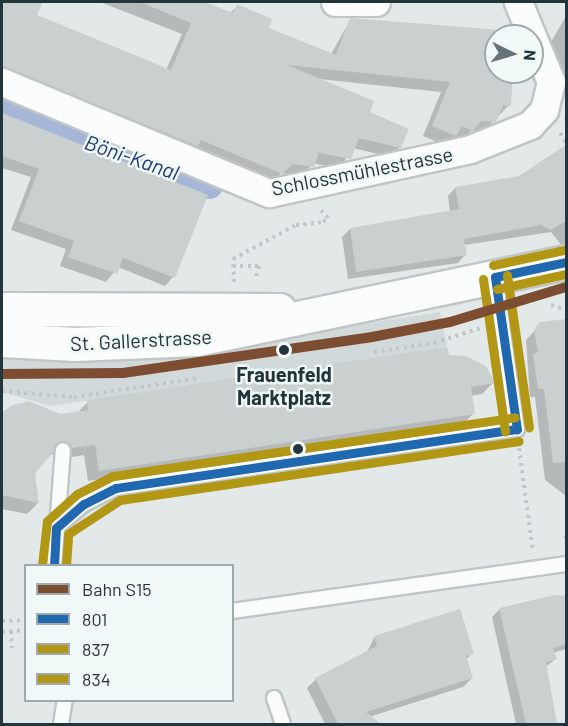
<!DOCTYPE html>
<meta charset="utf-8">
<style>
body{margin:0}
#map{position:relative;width:568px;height:726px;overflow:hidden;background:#e3e8e9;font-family:Barlow,sans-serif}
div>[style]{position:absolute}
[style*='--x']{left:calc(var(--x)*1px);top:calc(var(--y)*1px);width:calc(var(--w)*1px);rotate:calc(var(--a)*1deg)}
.built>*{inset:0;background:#d1d9da}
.shadow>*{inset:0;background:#0003}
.canal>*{height:28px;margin:-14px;padding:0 14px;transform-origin:14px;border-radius:14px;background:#a5b6d7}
.building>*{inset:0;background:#cacfd0}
.path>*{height:4px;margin-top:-2px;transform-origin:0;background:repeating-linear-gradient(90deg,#c0c6c9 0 3px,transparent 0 7.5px)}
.roads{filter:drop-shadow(2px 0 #c0c5c6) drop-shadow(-2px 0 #c0c5c6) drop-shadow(0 2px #c0c5c6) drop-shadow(0 -2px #c0c5c6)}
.service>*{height:14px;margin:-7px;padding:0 7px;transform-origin:7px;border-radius:7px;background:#fbfcfc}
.minor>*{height:27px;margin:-13.5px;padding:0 13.5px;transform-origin:13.5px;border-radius:13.5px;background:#fbfcfc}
.secondary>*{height:33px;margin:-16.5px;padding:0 16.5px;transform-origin:16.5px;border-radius:16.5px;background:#fbfcfc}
.bus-1>*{height:9px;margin:-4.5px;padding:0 4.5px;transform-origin:4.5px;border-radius:4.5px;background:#2069b0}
.bus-2>*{height:9px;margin:-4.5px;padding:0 4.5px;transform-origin:4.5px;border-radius:4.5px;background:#b29715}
.bus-3>*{height:9px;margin:-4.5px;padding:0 4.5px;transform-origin:4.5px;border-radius:4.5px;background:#b29715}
.rail-1>*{height:10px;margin:-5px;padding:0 5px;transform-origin:5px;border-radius:5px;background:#7d4d31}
.dots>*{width:16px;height:16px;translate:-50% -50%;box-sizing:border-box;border:3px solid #f1f8f8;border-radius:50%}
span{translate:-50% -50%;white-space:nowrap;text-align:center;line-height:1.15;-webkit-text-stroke:5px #f1f8f8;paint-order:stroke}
.street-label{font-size:20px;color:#22353b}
.stop-label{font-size:20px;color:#22353b;font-weight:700}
.water-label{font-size:21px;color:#1d3a75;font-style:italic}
.frame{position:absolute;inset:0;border:3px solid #22353b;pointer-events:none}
.legend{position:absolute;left:24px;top:564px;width:210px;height:138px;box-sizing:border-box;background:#f1f8f8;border:2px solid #9eaaac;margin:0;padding:8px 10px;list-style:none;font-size:18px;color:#22353b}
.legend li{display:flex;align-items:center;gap:12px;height:30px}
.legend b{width:30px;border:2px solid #9eaaac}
.north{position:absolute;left:484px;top:24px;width:60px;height:60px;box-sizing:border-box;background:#f1f8f8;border:2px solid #9eaaac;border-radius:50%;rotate:95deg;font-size:16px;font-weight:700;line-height:24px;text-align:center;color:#22353b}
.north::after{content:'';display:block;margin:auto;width:21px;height:27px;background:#667478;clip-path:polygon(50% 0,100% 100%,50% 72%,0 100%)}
</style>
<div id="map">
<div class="built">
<div style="clip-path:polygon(440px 312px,447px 347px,50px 406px,2px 392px,2px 351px,196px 350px)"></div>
</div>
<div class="shadow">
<div style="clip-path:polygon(2px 2px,41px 2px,35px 16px,166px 70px,182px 34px,100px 2px,202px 2px,230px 13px,237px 6px,267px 28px,331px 54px,351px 19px,513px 36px,496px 36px,496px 72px,512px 72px,509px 105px,484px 131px,471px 131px,462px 140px,453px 137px,445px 145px,423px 136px,441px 92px,319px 79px,368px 113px,400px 147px,390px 157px,353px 148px,339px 169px,313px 163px,302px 177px,281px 173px,271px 183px,2px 81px)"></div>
<div style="clip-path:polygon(566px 16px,566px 75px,549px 67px,544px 54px)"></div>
<div style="clip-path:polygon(2px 115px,51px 131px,48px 137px,173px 277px,165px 286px,118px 267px,106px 282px,60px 266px,66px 249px,11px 230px,31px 177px,2px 168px)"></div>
<div style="clip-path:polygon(566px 153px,566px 244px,562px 246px,551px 232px,464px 245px,465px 255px,458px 263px,348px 279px,342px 237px,350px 229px,450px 212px,448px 196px,455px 188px,520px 178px)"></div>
<div style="clip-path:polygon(566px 320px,566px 496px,545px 480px,535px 397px,530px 397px,526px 340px,541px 324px)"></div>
<div style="clip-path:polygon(448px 356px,493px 383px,482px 394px,470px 396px,473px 414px,462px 425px,88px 481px,84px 455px,60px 459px,49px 453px,33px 473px,38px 503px,27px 514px,2px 509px,2px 414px,29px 403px,60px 416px,76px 414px,88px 402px)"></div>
<div style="clip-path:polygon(566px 596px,566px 649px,553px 653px,556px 659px,545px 667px,555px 724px,516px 724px,492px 617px,500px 609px)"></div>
<div style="clip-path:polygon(459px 611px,472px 653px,466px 660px,472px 678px,463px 687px,369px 717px,379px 724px,325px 724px,307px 688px,316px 679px,367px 652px,374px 638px)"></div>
</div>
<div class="canal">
<div style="--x:2;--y:99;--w:79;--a:22.3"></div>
<div style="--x:58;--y:123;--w:35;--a:40"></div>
<div style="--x:85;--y:146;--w:23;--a:20"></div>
<div style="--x:107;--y:154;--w:17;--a:-13"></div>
<div style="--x:124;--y:150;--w:92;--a:22.4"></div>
</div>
<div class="building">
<div style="clip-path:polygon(2px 2px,43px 2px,37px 15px,171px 70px,191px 23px,140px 2px,205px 2px,233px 13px,237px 4px,272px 19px,269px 28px,336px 55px,350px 18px,513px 31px,515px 36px,496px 36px,496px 72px,513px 72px,511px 106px,503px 105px,496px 122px,481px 121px,473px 131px,462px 126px,456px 136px,432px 126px,450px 82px,287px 65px,374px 101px,370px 112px,409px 129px,401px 148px,359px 138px,351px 159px,319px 153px,314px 167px,293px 164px,282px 174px,201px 140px,198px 146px,2px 67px)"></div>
<div style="clip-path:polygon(2px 113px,208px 195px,175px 278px,123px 258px,117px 274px,68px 257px,74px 241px,19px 221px,39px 169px,2px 156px)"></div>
<div style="clip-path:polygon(567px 144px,567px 220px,551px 230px,541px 225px,464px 239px,467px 255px,356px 272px,350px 228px,459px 209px,455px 187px,519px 176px)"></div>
<div style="clip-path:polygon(567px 319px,567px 462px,553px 463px,544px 389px,538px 389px,533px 354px,538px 352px,534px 330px,540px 322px)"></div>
<div style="clip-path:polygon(447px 347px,449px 355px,466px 356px,486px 366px,495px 383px,471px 387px,475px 414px,99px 471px,95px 445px,72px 448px,63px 441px,35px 473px,39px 503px,2px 495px,2px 412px,13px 405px,29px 401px,60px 414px,88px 410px,87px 400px)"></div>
<div style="clip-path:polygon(555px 595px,567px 596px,567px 644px,553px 648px,557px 659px,546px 662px,557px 724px,526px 724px,499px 608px)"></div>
<div style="clip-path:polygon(460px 609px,474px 654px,466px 656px,473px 678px,366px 712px,381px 724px,338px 724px,315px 678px,377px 646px,374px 636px)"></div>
</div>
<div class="path">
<div style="--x:560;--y:133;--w:12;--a:59"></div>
<div style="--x:233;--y:266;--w:26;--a:0"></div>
<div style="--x:259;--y:266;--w:12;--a:104"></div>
<div style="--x:234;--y:282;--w:23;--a:-92"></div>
<div style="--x:233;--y:259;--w:72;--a:-28.4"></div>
<div style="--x:296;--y:225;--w:27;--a:-6"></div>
<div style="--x:323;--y:222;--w:6;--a:-39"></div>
<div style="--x:328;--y:218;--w:12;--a:-132"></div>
<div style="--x:551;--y:305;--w:16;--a:18"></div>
<div style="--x:374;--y:352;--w:61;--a:-8.5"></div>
<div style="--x:434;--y:343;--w:52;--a:-17.7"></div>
<div style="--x:2;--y:391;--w:72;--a:4.8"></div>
<div style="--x:74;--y:397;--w:125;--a:-8.7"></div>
<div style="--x:519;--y:448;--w:104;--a:82.3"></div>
<div style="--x:566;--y:536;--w:8;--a:90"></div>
<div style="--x:2;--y:621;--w:24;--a:-2"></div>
<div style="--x:11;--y:631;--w:17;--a:87"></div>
<div style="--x:2;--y:632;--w:24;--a:-5"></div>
</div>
<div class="roads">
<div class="service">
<div style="--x:56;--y:528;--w:37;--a:-41"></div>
<div style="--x:84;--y:504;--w:36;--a:-27"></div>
<div style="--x:116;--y:488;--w:405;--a:-8.4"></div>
<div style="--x:517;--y:429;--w:154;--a:-98.2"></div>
<div style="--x:54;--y:566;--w:116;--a:-85.6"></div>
<div style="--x:232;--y:611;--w:337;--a:-8"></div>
<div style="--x:274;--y:698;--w:28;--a:71"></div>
<div style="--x:61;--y:724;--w:24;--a:-81"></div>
</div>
<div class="minor">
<div style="--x:335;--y:2;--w:41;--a:0"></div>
<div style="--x:2;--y:82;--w:289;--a:22.6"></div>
<div style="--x:269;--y:193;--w:206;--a:-12.3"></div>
<div style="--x:470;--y:149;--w:65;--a:-21.8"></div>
<div style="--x:530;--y:125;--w:21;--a:-47"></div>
<div style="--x:544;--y:110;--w:29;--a:-76"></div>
<div style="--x:551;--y:82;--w:87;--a:-112.4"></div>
</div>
<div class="secondary">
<div style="--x:2;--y:309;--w:277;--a:0.2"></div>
<div style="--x:2;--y:340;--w:73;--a:3.1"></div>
<div style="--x:75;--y:344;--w:122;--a:-2.3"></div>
<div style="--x:197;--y:339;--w:377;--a:-11.8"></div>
</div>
</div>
<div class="bus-1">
<div style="--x:495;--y:277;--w:154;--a:81.8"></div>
<div style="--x:495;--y:277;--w:73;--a:-11.9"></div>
<div style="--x:54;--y:566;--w:38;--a:-87"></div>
<div style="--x:56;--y:528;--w:37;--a:-41"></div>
<div style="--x:84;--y:504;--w:36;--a:-27"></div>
<div style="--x:116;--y:488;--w:405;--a:-8.4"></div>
</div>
<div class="bus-2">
<div style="--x:483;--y:279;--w:154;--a:81.8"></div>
<div style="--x:497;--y:289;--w:71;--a:-12.3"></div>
<div style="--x:66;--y:566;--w:32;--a:-86"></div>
<div style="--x:68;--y:534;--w:62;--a:-33.2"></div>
<div style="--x:120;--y:500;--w:403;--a:-8.4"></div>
</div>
<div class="bus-3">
<div style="--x:493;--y:265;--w:73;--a:-11.9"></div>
<div style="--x:507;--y:275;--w:154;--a:81.8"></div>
<div style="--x:42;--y:565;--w:44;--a:-83.5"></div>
<div style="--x:47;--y:521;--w:40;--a:-42"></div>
<div style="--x:77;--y:494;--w:40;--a:-26.6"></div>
<div style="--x:113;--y:476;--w:406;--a:-8.3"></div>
</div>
<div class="rail-1">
<div style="--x:2;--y:374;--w:121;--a:-0.5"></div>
<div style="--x:123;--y:373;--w:252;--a:-8.2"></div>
<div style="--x:372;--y:337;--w:79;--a:-10.9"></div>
<div style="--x:450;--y:322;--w:121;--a:-16.8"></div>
</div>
<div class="dots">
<div style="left:284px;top:350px;background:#22353b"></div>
<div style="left:298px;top:449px;background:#22353b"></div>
</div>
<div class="street-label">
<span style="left:362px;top:171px;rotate:-11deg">Schlossmühlestrasse</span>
<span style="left:141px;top:340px;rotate:-3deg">St. Gallerstrasse</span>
</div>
<div class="stop-label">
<span style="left:284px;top:386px">Frauenfeld<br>Marktplatz</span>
</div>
<div class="water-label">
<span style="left:132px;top:157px;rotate:19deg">Böni-Kanal</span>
</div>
<div class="frame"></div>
<ul class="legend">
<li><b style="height:8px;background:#7d4d31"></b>Bahn S15</li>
<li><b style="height:8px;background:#2069b0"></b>801</li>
<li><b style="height:8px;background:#b29715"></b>837</li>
<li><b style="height:8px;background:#b29715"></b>834</li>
</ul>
<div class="north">N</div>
</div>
